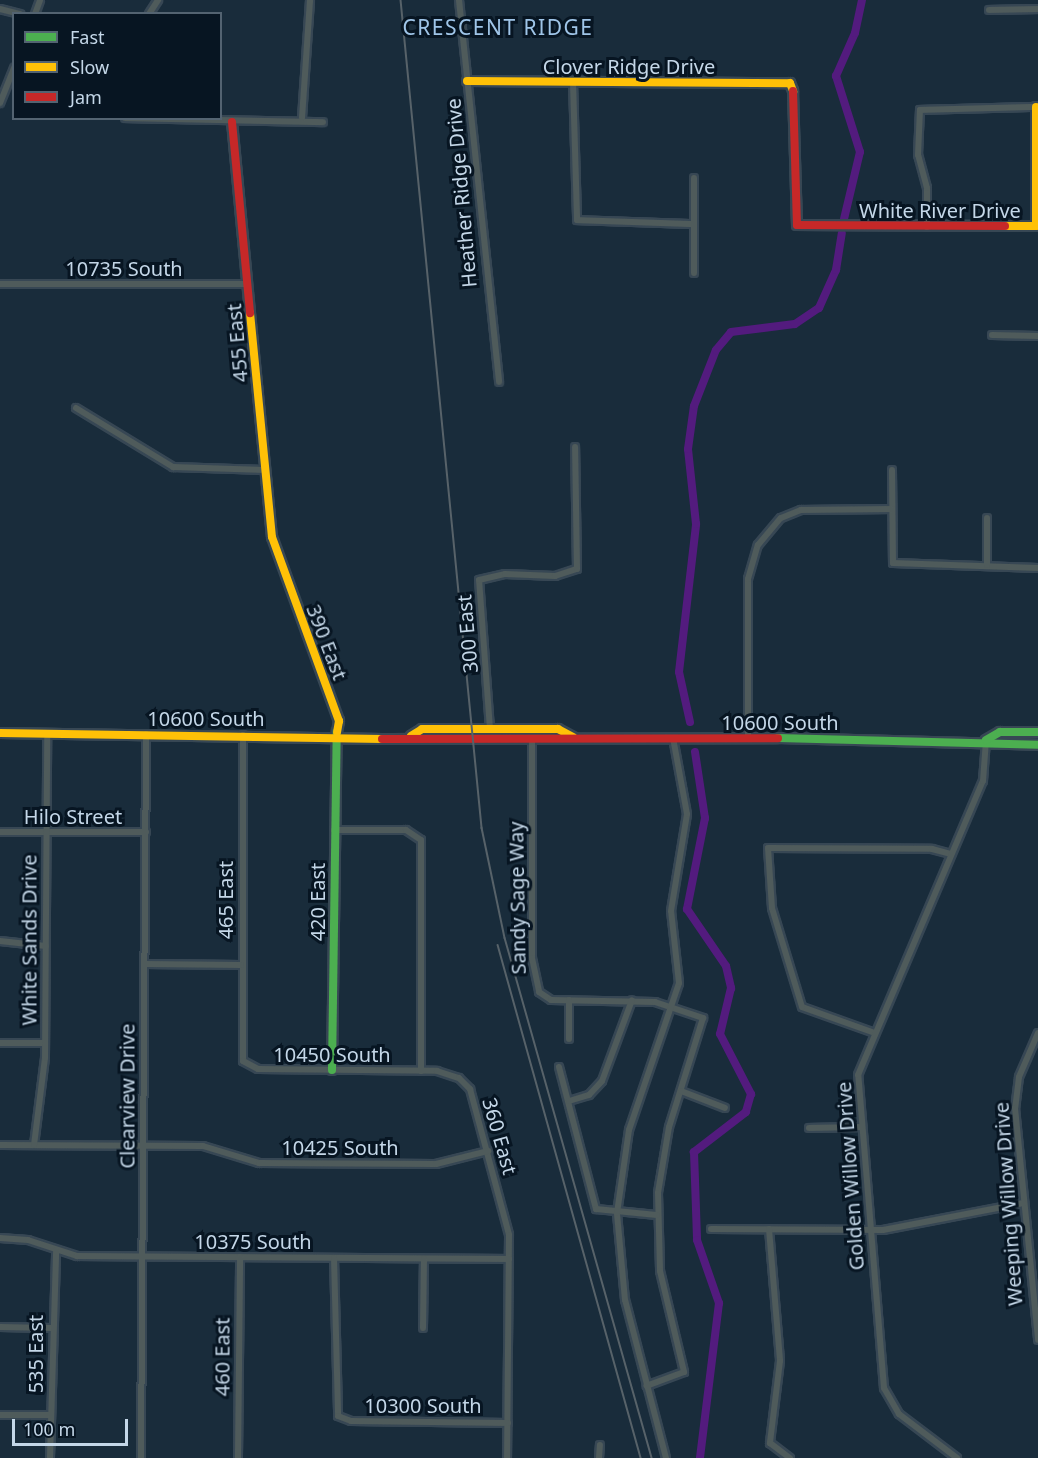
<!DOCTYPE html>
<style>
body{margin:0}
#map{position:relative;width:1038px;height:1458px;overflow:hidden;background:#192c3b;font-family:"Noto Sans",sans-serif}
div>[style]{position:absolute}
[style*='--x']{left:calc(var(--x)*1px);top:calc(var(--y)*1px);width:calc(var(--w)*1px);rotate:calc(var(--a)*1deg)}
.canal>*{height:8px;margin:-4px;padding:0 4px;transform-origin:4px;border-radius:4px;background:#531b7e}
.roads{filter:drop-shadow(2px 0 #374754) drop-shadow(-2px 0 #374754) drop-shadow(0 2px #374754) drop-shadow(0 -2px #374754)}
.street>*{height:6px;margin:-3px;padding:0 3px;transform-origin:3px;border-radius:3px;background:#4f5b5b}
.fast>*{height:8px;margin:-4px;padding:0 4px;transform-origin:4px;border-radius:4px;background:#4caf50}
.slow>*{height:8px;margin:-4px;padding:0 4px;transform-origin:4px;border-radius:4px;background:#ffc107}
.jam>*{height:8px;margin:-4px;padding:0 4px;transform-origin:4px;border-radius:4px;background:#c62828}
.tram>*{height:1.5px;margin:-0.75px;padding:0 0.75px;transform-origin:0.75px;border-radius:0.75px;background:#576269}
span{translate:-50% -50%;white-space:nowrap;text-align:center;line-height:1.15;-webkit-text-stroke:6px #071522;paint-order:stroke}
.street-label{font-size:20px;color:#c4d7e8}
.neighbourhood-label{font-size:21px;color:#9fc5e8;letter-spacing:1.5px}
.legend{position:absolute;left:12px;top:12px;width:210px;height:108px;box-sizing:border-box;background:#071522;border:2px solid #536371;margin:0;padding:8px 10px;list-style:none;font-size:18px;color:#c4d7e8}
.legend li{display:flex;align-items:center;gap:12px;height:30px}
.legend b{width:30px;border:2px solid #536371}
.scale{position:absolute;left:12px;top:1419px;width:116px;height:27px;box-sizing:border-box;border:3px solid #c4d7e8;border-top:0;padding-left:8px;font-size:18px;line-height:21px;white-space:nowrap;color:#c4d7e8;-webkit-text-stroke:4px #071522;paint-order:stroke}
</style>
<div id="map">
<div class="canal">
<div style="--x:844;--y:219;--w:69;--a:-76.6"></div>
<div style="--x:860;--y:152;--w:80;--a:-107.5"></div>
<div style="--x:836;--y:76;--w:47;--a:-66.2"></div>
<div style="--x:855;--y:33;--w:34;--a:-78"></div>
<div style="--x:690;--y:722;--w:51;--a:-102.4"></div>
<div style="--x:679;--y:672;--w:149;--a:-83.4"></div>
<div style="--x:696;--y:524;--w:75;--a:-96.1"></div>
<div style="--x:688;--y:449;--w:43;--a:-82.1"></div>
<div style="--x:694;--y:406;--w:60;--a:-68.6"></div>
<div style="--x:716;--y:350;--w:23;--a:-50"></div>
<div style="--x:731;--y:332;--w:64;--a:-7.1"></div>
<div style="--x:795;--y:324;--w:29;--a:-34"></div>
<div style="--x:819;--y:308;--w:42;--a:-65.9"></div>
<div style="--x:836;--y:270;--w:37;--a:-81"></div>
<div style="--x:695;--y:752;--w:67;--a:81.4"></div>
<div style="--x:705;--y:818;--w:93;--a:101.2"></div>
<div style="--x:687;--y:909;--w:69;--a:55.6"></div>
<div style="--x:726;--y:966;--w:23;--a:77"></div>
<div style="--x:731;--y:988;--w:47;--a:103.4"></div>
<div style="--x:720;--y:1034;--w:68;--a:62.7"></div>
<div style="--x:751;--y:1094;--w:19;--a:106"></div>
<div style="--x:746;--y:1112;--w:66;--a:142.4"></div>
<div style="--x:694;--y:1152;--w:88;--a:88"></div>
<div style="--x:697;--y:1240;--w:67;--a:70.8"></div>
<div style="--x:719;--y:1303;--w:156;--a:97"></div>
</div>
<div class="roads">
<div class="street">
<div style="--x:459;--y:0;--w:384;--a:84"></div>
<div style="--x:0;--y:9;--w:21;--a:14"></div>
<div style="--x:989;--y:10;--w:49;--a:-1.2"></div>
<div style="--x:35;--y:14;--w:15;--a:-70"></div>
<div style="--x:149;--y:14;--w:17;--a:-57"></div>
<div style="--x:573;--y:82;--w:138;--a:88.3"></div>
<div style="--x:577;--y:220;--w:117;--a:2"></div>
<div style="--x:0;--y:103;--w:38;--a:-68"></div>
<div style="--x:125;--y:118;--w:198;--a:1.2"></div>
<div style="--x:302;--y:118;--w:118;--a:-86.1"></div>
<div style="--x:927;--y:227;--w:39;--a:-90"></div>
<div style="--x:927;--y:188;--w:34;--a:-105"></div>
<div style="--x:918;--y:155;--w:45;--a:-87.5"></div>
<div style="--x:920;--y:110;--w:117;--a:-1.5"></div>
<div style="--x:694;--y:273;--w:95;--a:-90"></div>
<div style="--x:0;--y:284;--w:248;--a:0"></div>
<div style="--x:992;--y:335;--w:46;--a:1.2"></div>
<div style="--x:76;--y:408;--w:114;--a:31.3"></div>
<div style="--x:173;--y:467;--w:92;--a:1.9"></div>
<div style="--x:892;--y:470;--w:93;--a:89.4"></div>
<div style="--x:893;--y:563;--w:145;--a:2"></div>
<div style="--x:987;--y:518;--w:47;--a:90"></div>
<div style="--x:490;--y:729;--w:149;--a:-94.2"></div>
<div style="--x:479;--y:580;--w:27;--a:-13"></div>
<div style="--x:505;--y:574;--w:50;--a:2.3"></div>
<div style="--x:555;--y:576;--w:23;--a:-18"></div>
<div style="--x:577;--y:569;--w:122;--a:-90.9"></div>
<div style="--x:243;--y:735;--w:326;--a:90"></div>
<div style="--x:243;--y:1061;--w:17;--a:28"></div>
<div style="--x:258;--y:1069;--w:179;--a:0.6"></div>
<div style="--x:437;--y:1071;--w:23;--a:18"></div>
<div style="--x:459;--y:1078;--w:16;--a:45"></div>
<div style="--x:470;--y:1089;--w:151;--a:75"></div>
<div style="--x:509;--y:1235;--w:223;--a:90.5"></div>
<div style="--x:748;--y:738;--w:159;--a:-90"></div>
<div style="--x:748;--y:579;--w:35;--a:-74"></div>
<div style="--x:758;--y:545;--w:35;--a:-50"></div>
<div style="--x:781;--y:518;--w:22;--a:-22"></div>
<div style="--x:801;--y:510;--w:91;--a:-0.6"></div>
<div style="--x:532;--y:742;--w:216;--a:90"></div>
<div style="--x:532;--y:958;--w:35;--a:78"></div>
<div style="--x:539;--y:992;--w:14;--a:34"></div>
<div style="--x:551;--y:1000;--w:104;--a:1.1"></div>
<div style="--x:655;--y:1002;--w:51;--a:18.4"></div>
<div style="--x:703;--y:1018;--w:114;--a:107.3"></div>
<div style="--x:669;--y:1127;--w:67;--a:99.5"></div>
<div style="--x:658;--y:1193;--w:78;--a:88.5"></div>
<div style="--x:660;--y:1271;--w:104;--a:76.6"></div>
<div style="--x:684;--y:1372;--w:40;--a:159.8"></div>
<div style="--x:334;--y:830;--w:72;--a:0"></div>
<div style="--x:406;--y:830;--w:18;--a:34"></div>
<div style="--x:421;--y:840;--w:231;--a:90"></div>
<div style="--x:0;--y:832;--w:146;--a:0"></div>
<div style="--x:0;--y:941;--w:46;--a:6.2"></div>
<div style="--x:145;--y:964;--w:96;--a:0.6"></div>
<div style="--x:569;--y:1000;--w:39;--a:90"></div>
<div style="--x:872;--y:1032;--w:74;--a:-160.3"></div>
<div style="--x:802;--y:1007;--w:103;--a:-106.9"></div>
<div style="--x:772;--y:908;--w:60;--a:-93.8"></div>
<div style="--x:768;--y:848;--w:164;--a:0.3"></div>
<div style="--x:932;--y:849;--w:20;--a:15"></div>
<div style="--x:1038;--y:1033;--w:48;--a:113.4"></div>
<div style="--x:1019;--y:1077;--w:31;--a:97"></div>
<div style="--x:1015;--y:1108;--w:233;--a:84.3"></div>
<div style="--x:0;--y:1043;--w:45;--a:0"></div>
<div style="--x:559;--y:1067;--w:147;--a:75.4"></div>
<div style="--x:596;--y:1209;--w:61;--a:5.6"></div>
<div style="--x:681;--y:1091;--w:47;--a:21.1"></div>
<div style="--x:569;--y:1101;--w:21;--a:-17"></div>
<div style="--x:589;--y:1095;--w:19;--a:-47"></div>
<div style="--x:602;--y:1081;--w:86;--a:-69.7"></div>
<div style="--x:809;--y:1128;--w:53;--a:-1.1"></div>
<div style="--x:0;--y:1145;--w:203;--a:0.3"></div>
<div style="--x:203;--y:1146;--w:59;--a:16.9"></div>
<div style="--x:259;--y:1163;--w:177;--a:0.3"></div>
<div style="--x:436;--y:1164;--w:54;--a:-14"></div>
<div style="--x:34;--y:1145;--w:88;--a:-82.8"></div>
<div style="--x:45;--y:1058;--w:324;--a:-89.6"></div>
<div style="--x:711;--y:1229;--w:172;--a:0.3"></div>
<div style="--x:883;--y:1230;--w:143;--a:-10.9"></div>
<div style="--x:769;--y:1229;--w:132;--a:85.2"></div>
<div style="--x:780;--y:1361;--w:83;--a:97"></div>
<div style="--x:770;--y:1443;--w:25;--a:37"></div>
<div style="--x:0;--y:1238;--w:28;--a:4"></div>
<div style="--x:28;--y:1240;--w:52;--a:18.1"></div>
<div style="--x:77;--y:1256;--w:432;--a:0.4"></div>
<div style="--x:334;--y:1258;--w:158;--a:88.5"></div>
<div style="--x:338;--y:1416;--w:14;--a:21"></div>
<div style="--x:351;--y:1421;--w:157;--a:0.7"></div>
<div style="--x:0;--y:1327;--w:51;--a:1.1"></div>
<div style="--x:423;--y:1328;--w:69;--a:-89.2"></div>
<div style="--x:0;--y:1415;--w:51;--a:0"></div>
<div style="--x:50;--y:1458;--w:208;--a:-88.3"></div>
<div style="--x:141;--y:1458;--w:724;--a:-89.6"></div>
<div style="--x:238;--y:1458;--w:201;--a:-89.4"></div>
<div style="--x:599;--y:1458;--w:13;--a:-86"></div>
<div style="--x:666;--y:1458;--w:163;--a:-104.5"></div>
<div style="--x:625;--y:1300;--w:87;--a:-95.3"></div>
<div style="--x:617;--y:1213;--w:84;--a:-81.8"></div>
<div style="--x:629;--y:1130;--w:155;--a:-71.2"></div>
<div style="--x:679;--y:983;--w:72;--a:-96.3"></div>
<div style="--x:671;--y:911;--w:98;--a:-80.6"></div>
<div style="--x:687;--y:814;--w:77;--a:-100.4"></div>
<div style="--x:957;--y:1458;--w:73;--a:-142.8"></div>
<div style="--x:899;--y:1414;--w:30;--a:-120"></div>
<div style="--x:884;--y:1388;--w:314;--a:-94.7"></div>
<div style="--x:858;--y:1075;--w:319;--a:-67"></div>
<div style="--x:983;--y:781;--w:41;--a:-85.8"></div>
</div>
<div class="fast">
<div style="--x:778;--y:738;--w:260;--a:1.5"></div>
<div style="--x:986;--y:740;--w:16;--a:-30"></div>
<div style="--x:1000;--y:732;--w:38;--a:0"></div>
<div style="--x:332;--y:1070;--w:338;--a:-89.2"></div>
</div>
<div class="slow">
<div style="--x:467;--y:81;--w:323;--a:0.4"></div>
<div style="--x:790;--y:83;--w:9;--a:69"></div>
<div style="--x:1005;--y:226;--w:31;--a:0"></div>
<div style="--x:1036;--y:226;--w:119;--a:-90"></div>
<div style="--x:250;--y:313;--w:225;--a:84.4"></div>
<div style="--x:272;--y:537;--w:196;--a:70"></div>
<div style="--x:339;--y:721;--w:11;--a:100"></div>
<div style="--x:0;--y:733;--w:382;--a:0.9"></div>
<div style="--x:411;--y:736;--w:13;--a:-32"></div>
<div style="--x:422;--y:729;--w:136;--a:0"></div>
<div style="--x:558;--y:729;--w:17;--a:28"></div>
</div>
<div class="jam">
<div style="--x:793;--y:91;--w:134;--a:88.3"></div>
<div style="--x:797;--y:225;--w:208;--a:0.3"></div>
<div style="--x:232;--y:122;--w:192;--a:84.6"></div>
<div style="--x:382;--y:739;--w:396;--a:-0.1"></div>
</div>
</div>
<div class="tram">
<div style="--x:401;--y:0;--w:832;--a:84.41"></div>
<div style="--x:482;--y:828;--w:112;--a:78.2"></div>
<div style="--x:505;--y:938;--w:540;--a:74.21"></div>
<div style="--x:498;--y:945;--w:533;--a:74.42"></div>
</div>
<div class="street-label">
<span style="left:629px;top:66px">Clover Ridge Drive</span>
<span style="left:461px;top:193px;rotate:-95deg">Heather Ridge Drive</span>
<span style="left:940px;top:210px">White River Drive</span>
<span style="left:124px;top:268px">10735 South</span>
<span style="left:237px;top:343px;rotate:-95deg">455 East</span>
<span style="left:467px;top:634px;rotate:-95deg">300 East</span>
<span style="left:327px;top:642px;rotate:69deg">390 East</span>
<span style="left:206px;top:718px">10600 South</span>
<span style="left:780px;top:722px">10600 South</span>
<span style="left:73px;top:816px">Hilo Street</span>
<span style="left:517px;top:898px;rotate:-91deg">Sandy Sage Way</span>
<span style="left:225px;top:900px;rotate:-90deg">465 East</span>
<span style="left:317px;top:902px;rotate:-90deg">420 East</span>
<span style="left:29px;top:940px;rotate:-90deg">White Sands Drive</span>
<span style="left:332px;top:1054px">10450 South</span>
<span style="left:127px;top:1096px;rotate:-90deg">Clearview Drive</span>
<span style="left:500px;top:1136px;rotate:74deg">360 East</span>
<span style="left:340px;top:1147px">10425 South</span>
<span style="left:850px;top:1176px;rotate:-94deg">Golden Willow Drive</span>
<span style="left:1008px;top:1204px;rotate:-94deg">Weeping Willow Drive</span>
<span style="left:253px;top:1241px">10375 South</span>
<span style="left:35px;top:1354px;rotate:-90deg">535 East</span>
<span style="left:222px;top:1357px;rotate:-90deg">460 East</span>
<span style="left:423px;top:1405px">10300 South</span>
</div>
<div class="neighbourhood-label">
<span style="left:498px;top:27px">CRESCENT RIDGE</span>
</div>
<ul class="legend">
<li><b style="height:8px;background:#4caf50"></b>Fast</li>
<li><b style="height:8px;background:#ffc107"></b>Slow</li>
<li><b style="height:8px;background:#c62828"></b>Jam</li>
</ul>
<div class="scale">100 m</div>
</div>
